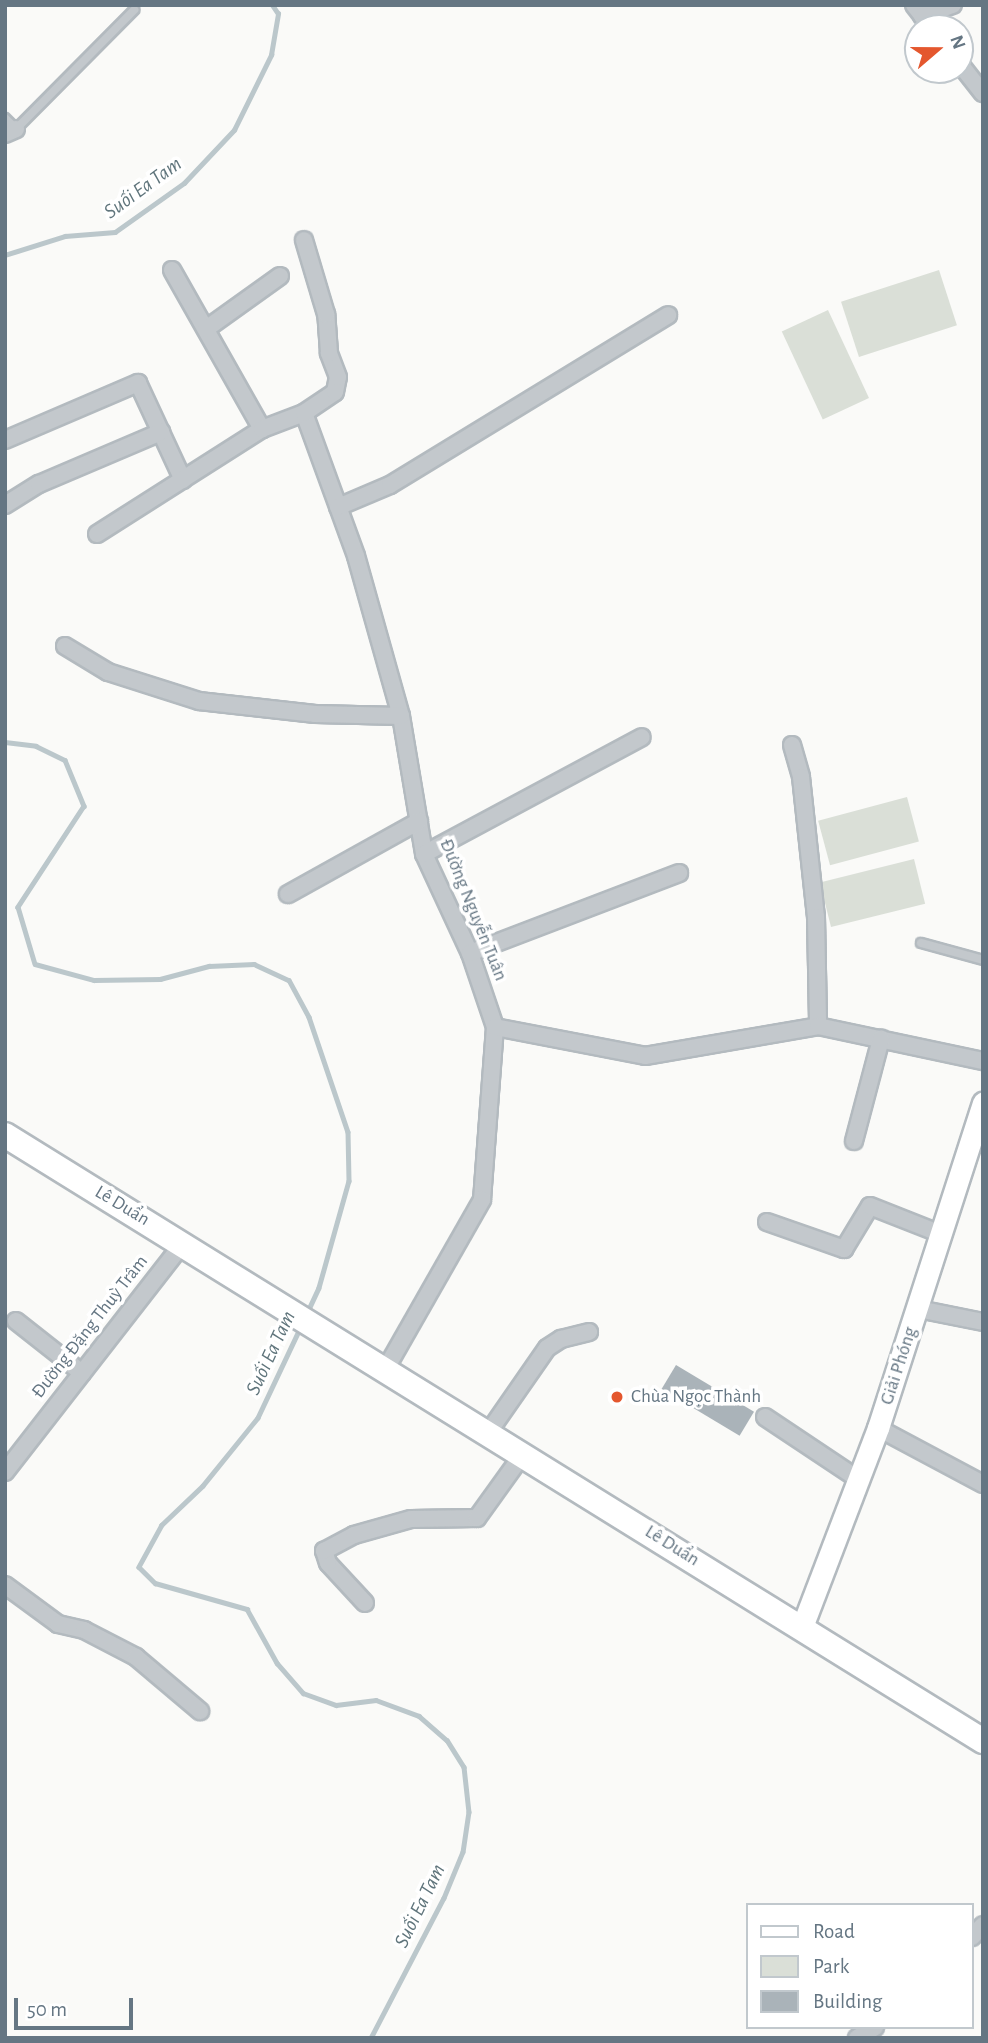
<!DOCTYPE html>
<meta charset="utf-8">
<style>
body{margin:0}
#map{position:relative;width:988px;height:2043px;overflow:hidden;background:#fafaf8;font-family:"Alegreya Sans",sans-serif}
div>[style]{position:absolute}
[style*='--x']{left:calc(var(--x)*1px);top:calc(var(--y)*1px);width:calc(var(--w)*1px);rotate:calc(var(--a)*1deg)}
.green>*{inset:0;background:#dadfd7;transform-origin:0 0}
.stream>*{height:4.5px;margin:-2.25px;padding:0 2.25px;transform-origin:2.25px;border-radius:2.25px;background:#bbc7cb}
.building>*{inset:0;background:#aab3b9;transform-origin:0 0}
.roads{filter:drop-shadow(2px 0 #b3babf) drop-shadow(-2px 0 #b3babf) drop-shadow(0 2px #b3babf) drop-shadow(0 -2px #b3babf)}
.lane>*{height:8px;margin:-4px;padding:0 4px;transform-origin:4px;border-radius:4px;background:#c3c8cc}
.street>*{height:16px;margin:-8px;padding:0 8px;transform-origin:8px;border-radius:8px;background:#c3c8cc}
.secondary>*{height:21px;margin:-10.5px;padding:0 10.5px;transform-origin:10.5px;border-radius:10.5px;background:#fff}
.primary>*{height:24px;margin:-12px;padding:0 12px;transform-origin:12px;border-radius:12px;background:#fff}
.dots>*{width:19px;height:19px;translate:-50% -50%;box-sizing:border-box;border:4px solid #fff;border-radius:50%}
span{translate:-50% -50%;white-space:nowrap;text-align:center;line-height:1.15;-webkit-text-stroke:7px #fff;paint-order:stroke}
.street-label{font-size:19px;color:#657683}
.poi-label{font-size:19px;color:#657683}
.left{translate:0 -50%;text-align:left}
.water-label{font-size:21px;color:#60757c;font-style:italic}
.frame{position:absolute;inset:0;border:7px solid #657683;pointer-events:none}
.legend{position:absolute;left:746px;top:1903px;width:228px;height:126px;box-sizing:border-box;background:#fff;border:2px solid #c1c8cd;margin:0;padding:9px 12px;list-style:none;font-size:21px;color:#657683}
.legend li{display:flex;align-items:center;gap:14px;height:35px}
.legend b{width:35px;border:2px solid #c1c8cd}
.north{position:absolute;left:904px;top:14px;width:70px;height:70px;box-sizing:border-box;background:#fff;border:2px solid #c1c8cd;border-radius:50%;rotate:70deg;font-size:19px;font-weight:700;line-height:28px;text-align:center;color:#657683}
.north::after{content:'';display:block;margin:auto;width:24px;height:32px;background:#e4572e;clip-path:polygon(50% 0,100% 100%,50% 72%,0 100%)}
.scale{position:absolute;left:14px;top:1998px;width:119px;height:32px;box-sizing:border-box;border:4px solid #657683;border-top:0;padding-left:9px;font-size:21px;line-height:24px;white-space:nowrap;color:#657683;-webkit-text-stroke:5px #fff;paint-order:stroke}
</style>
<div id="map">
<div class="green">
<div style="left:939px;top:270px;width:58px;height:103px;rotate:72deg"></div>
<div style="left:828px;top:310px;width:97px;height:51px;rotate:65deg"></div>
<div style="left:907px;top:797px;width:46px;height:92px;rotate:75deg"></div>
<div style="left:914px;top:859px;width:46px;height:97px;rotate:76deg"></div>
</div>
<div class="stream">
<div style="--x:5;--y:255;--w:63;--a:-17.6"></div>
<div style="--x:65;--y:236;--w:50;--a:-4.6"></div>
<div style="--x:115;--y:232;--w:85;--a:-35.4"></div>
<div style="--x:184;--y:183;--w:73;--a:-46.7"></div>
<div style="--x:234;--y:130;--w:84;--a:-63.7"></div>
<div style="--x:271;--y:55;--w:42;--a:-80.3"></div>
<div style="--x:278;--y:14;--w:11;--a:-124"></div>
<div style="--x:5;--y:742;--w:31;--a:7"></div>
<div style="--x:36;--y:746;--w:32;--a:26"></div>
<div style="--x:65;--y:760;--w:50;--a:67.6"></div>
<div style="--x:84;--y:806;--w:121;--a:123.2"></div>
<div style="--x:18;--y:907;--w:59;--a:73.4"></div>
<div style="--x:35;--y:964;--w:61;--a:15.2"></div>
<div style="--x:94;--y:980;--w:66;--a:-0.9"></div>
<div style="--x:160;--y:979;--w:51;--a:-14.9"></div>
<div style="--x:209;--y:966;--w:45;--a:-2.5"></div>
<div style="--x:254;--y:964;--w:38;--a:25"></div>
<div style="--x:289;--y:980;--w:42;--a:61.6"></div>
<div style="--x:309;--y:1017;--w:121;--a:71.3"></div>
<div style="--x:348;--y:1132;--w:49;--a:88.8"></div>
<div style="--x:349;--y:1181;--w:111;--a:105.7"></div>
<div style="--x:319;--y:1288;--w:29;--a:115"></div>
<div style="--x:300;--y:1329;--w:98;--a:115.3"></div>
<div style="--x:258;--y:1418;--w:87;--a:129"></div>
<div style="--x:203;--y:1486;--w:57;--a:136.4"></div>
<div style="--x:162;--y:1525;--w:48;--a:118.7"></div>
<div style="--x:139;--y:1567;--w:23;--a:45"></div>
<div style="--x:155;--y:1583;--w:96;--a:15.8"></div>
<div style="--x:247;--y:1609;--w:62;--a:60.9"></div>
<div style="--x:277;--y:1663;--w:40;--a:49"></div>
<div style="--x:303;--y:1693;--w:35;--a:20"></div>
<div style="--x:336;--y:1705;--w:40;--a:-7.1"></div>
<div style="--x:376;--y:1700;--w:46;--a:20.4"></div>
<div style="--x:419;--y:1716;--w:37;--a:41"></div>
<div style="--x:447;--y:1740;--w:32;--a:58"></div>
<div style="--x:464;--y:1767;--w:45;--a:83.7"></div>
<div style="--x:469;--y:1812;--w:40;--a:98.5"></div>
<div style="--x:463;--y:1852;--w:50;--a:112.4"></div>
<div style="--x:444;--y:1898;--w:158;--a:117.5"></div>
</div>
<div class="building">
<div style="left:676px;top:1365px;width:91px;height:28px;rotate:31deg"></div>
</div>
<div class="roads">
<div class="lane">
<div style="--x:5;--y:118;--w:16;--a:45"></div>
<div style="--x:16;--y:129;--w:168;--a:-45.2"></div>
<div style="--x:921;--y:943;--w:64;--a:15.3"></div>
</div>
<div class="street">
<div style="--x:914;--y:5;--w:29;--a:52"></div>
<div style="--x:922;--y:16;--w:33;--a:-20"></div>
<div style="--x:960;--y:64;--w:37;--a:52"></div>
<div style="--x:5;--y:134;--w:12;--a:-24"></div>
<div style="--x:172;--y:270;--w:183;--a:60.5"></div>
<div style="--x:206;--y:329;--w:91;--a:-35.6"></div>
<div style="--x:304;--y:413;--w:152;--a:70"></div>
<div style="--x:356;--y:556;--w:166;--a:74.3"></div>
<div style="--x:401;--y:716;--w:140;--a:80.5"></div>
<div style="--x:424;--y:854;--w:109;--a:65.1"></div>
<div style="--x:470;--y:953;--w:78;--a:71.3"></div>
<div style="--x:495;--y:1027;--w:173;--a:94.3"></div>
<div style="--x:482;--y:1200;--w:196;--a:119.7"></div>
<div style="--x:5;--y:440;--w:145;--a:-23.2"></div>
<div style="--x:138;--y:383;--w:107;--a:65.1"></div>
<div style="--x:5;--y:505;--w:40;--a:-32"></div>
<div style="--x:39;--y:484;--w:133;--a:-23.1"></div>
<div style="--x:338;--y:507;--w:56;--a:-22.9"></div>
<div style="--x:390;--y:485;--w:326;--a:-31.4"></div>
<div style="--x:97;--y:534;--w:196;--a:-32.5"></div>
<div style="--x:262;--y:429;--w:45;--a:-20.9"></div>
<div style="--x:304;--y:413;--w:37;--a:-34"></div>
<div style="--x:335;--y:392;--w:15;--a:-79"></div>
<div style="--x:338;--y:377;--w:26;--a:-111"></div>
<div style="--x:329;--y:353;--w:39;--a:-94"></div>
<div style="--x:326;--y:314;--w:77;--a:-106.6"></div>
<div style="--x:65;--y:646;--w:50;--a:31.2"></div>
<div style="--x:108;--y:672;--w:96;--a:17.7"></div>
<div style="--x:199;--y:701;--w:117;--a:6.4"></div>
<div style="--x:315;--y:714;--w:86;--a:1.3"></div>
<div style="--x:792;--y:745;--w:33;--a:74"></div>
<div style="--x:801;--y:777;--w:141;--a:83.9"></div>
<div style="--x:816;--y:917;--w:109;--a:88.9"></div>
<div style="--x:424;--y:854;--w:247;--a:-28.2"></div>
<div style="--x:288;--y:894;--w:150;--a:-29.1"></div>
<div style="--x:470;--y:953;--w:224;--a:-20.9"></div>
<div style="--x:495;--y:1027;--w:153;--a:10.9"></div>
<div style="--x:645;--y:1056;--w:176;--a:-9.8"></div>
<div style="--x:818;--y:1026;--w:169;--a:12"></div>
<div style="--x:854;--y:1141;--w:106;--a:-75.2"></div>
<div style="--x:767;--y:1222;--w:82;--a:19.3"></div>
<div style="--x:844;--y:1249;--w:50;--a:-58.8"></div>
<div style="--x:870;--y:1206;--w:76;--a:21.5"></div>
<div style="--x:918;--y:1309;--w:66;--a:11.3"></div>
<div style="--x:16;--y:1321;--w:84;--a:38.2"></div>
<div style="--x:765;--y:1417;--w:112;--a:33.7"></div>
<div style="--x:878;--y:1428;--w:119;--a:28.1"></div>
<div style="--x:488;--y:1433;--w:103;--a:-55.2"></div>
<div style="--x:547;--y:1348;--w:17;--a:-33"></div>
<div style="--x:561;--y:1339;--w:29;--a:-14"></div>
<div style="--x:5;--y:1472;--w:290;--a:-52.1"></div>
<div style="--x:5;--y:1585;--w:66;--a:36.3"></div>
<div style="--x:58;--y:1624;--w:27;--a:13"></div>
<div style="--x:84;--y:1630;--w:59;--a:27.4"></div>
<div style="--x:136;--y:1657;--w:84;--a:40.2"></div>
<div style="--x:365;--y:1603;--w:54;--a:-132.8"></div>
<div style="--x:328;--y:1563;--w:13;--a:-108"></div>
<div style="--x:324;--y:1551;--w:34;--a:-28"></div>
<div style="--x:354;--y:1535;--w:59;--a:-15.7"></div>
<div style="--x:411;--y:1519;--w:66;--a:-0.9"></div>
<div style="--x:477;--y:1518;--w:79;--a:-54.3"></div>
<div style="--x:972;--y:1937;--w:16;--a:-47"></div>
<div style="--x:857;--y:2038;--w:21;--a:-31"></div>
</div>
<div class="secondary">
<div style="--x:802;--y:1627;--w:213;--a:-69.1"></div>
<div style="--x:878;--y:1428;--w:342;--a:-72.1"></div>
</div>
<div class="primary">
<div style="--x:5;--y:1135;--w:1151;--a:31.78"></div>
</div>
</div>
<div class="dots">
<div style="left:617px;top:1397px;background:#e4572e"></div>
</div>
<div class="street-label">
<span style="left:473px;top:910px;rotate:68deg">Đường Nguyễn Tuân</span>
<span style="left:122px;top:1206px;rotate:31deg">Lê Duẩn</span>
<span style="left:90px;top:1327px;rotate:-52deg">Đường Đặng Thuỳ Trâm</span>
<span style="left:899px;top:1366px;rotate:-72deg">Giải Phóng</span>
<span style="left:672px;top:1546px;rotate:32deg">Lê Duẩn</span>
</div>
<div class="poi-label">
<span class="left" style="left:631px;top:1397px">Chùa Ngọc Thành</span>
</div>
<div class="water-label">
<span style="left:143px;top:188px;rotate:-36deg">Suối Ea Tam</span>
<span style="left:271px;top:1353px;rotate:-65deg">Suối Ea Tam</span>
<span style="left:420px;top:1906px;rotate:-64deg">Suối Ea Tam</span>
</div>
<div class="frame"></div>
<ul class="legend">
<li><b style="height:9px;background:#fff"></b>Road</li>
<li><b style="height:19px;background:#dadfd7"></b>Park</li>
<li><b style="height:19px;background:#aab3b9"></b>Building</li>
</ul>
<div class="north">N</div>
<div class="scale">50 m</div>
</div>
